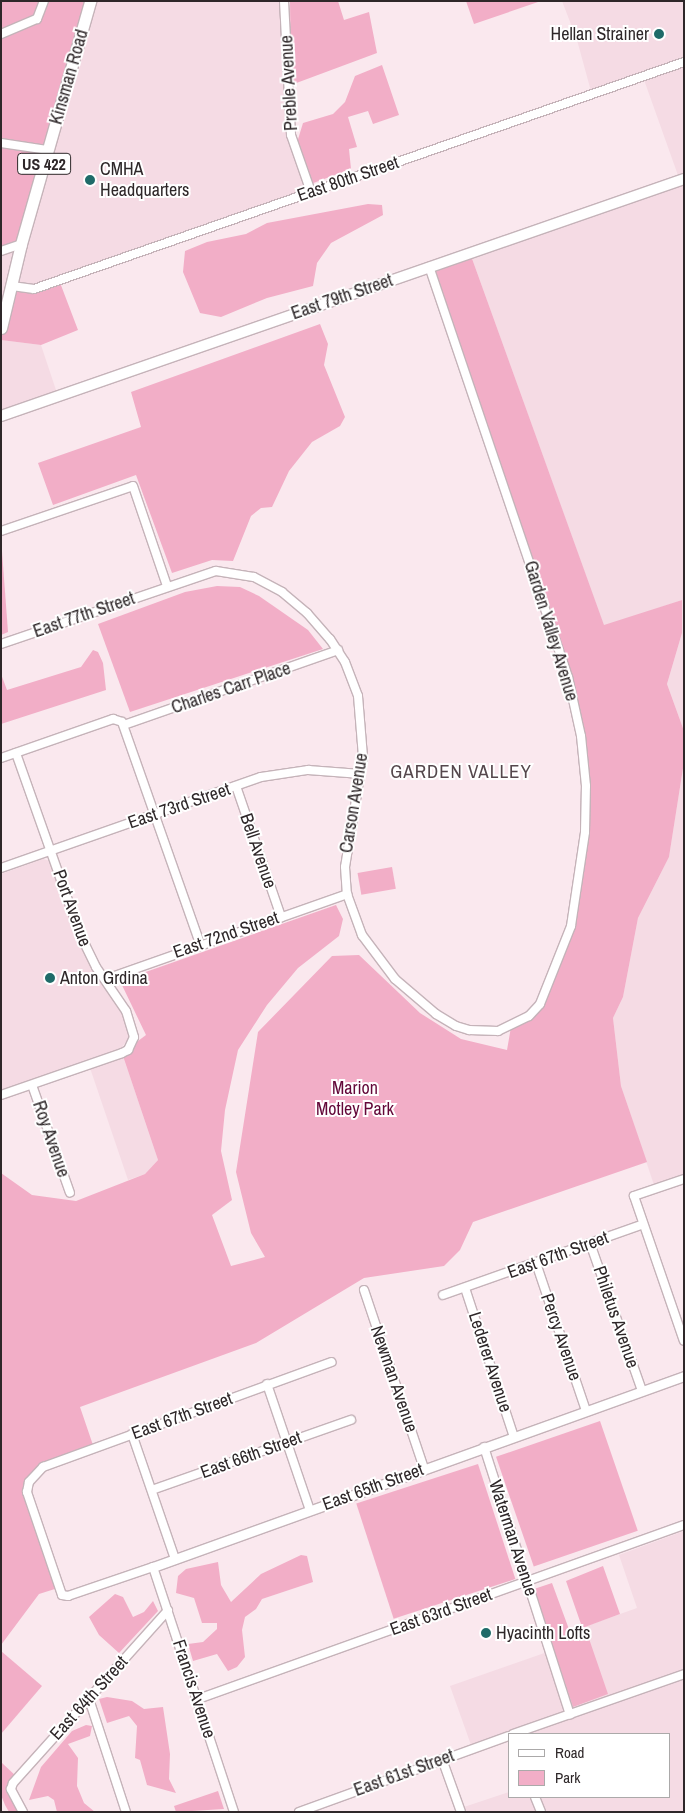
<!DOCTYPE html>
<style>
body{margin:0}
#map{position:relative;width:685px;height:1813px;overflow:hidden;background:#fae8ee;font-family:"Archivo Narrow",sans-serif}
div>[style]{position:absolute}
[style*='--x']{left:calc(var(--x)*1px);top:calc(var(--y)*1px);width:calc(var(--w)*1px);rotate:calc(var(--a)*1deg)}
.built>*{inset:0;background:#f5dbe4}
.green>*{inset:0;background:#f2aec7;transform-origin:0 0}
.roads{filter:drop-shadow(1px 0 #c5b3b9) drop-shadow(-1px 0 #c5b3b9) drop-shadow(0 1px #c5b3b9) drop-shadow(0 -1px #c5b3b9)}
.minor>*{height:8px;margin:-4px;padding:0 4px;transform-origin:4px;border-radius:4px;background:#fff}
.tertiary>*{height:9px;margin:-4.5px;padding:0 4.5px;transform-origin:4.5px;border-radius:4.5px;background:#fff}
.secondary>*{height:10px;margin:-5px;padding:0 5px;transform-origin:5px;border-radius:5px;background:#fff}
.primary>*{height:11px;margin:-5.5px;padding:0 5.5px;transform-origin:5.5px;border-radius:5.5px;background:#fff}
.dots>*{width:14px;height:14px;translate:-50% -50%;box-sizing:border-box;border:2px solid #fff;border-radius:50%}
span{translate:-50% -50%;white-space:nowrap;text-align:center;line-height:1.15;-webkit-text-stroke:4px #fff;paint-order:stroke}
.shield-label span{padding:1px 4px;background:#fff;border:1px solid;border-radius:4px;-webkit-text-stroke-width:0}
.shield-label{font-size:16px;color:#2e2729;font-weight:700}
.poi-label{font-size:18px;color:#2e2729}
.right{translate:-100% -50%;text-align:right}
.left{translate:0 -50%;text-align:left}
.street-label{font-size:18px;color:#2e2729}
.park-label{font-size:18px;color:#630839}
.neighbourhood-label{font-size:19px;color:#55474c;letter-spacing:1px}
.frame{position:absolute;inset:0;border:2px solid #2e2729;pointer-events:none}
.legend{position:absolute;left:508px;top:1733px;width:162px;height:65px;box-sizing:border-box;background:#fff;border:1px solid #aba9a9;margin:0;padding:6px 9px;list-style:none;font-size:15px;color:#2e2729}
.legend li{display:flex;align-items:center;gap:10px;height:25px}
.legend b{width:25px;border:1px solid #aba9a9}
</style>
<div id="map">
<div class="built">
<div style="clip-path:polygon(90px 1px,284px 1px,291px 135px,311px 192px,34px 289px,1px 328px,1px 251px)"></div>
<div style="clip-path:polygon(562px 1px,684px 1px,684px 731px,667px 684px,682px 633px,682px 600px,604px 626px,470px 253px,680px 181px,643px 77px,592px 95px,577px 40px)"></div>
<div style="clip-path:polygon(1px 340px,41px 345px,58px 396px,1px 416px)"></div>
<div style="clip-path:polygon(684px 762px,684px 1179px,655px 1188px,621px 1086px,613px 1018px,623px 997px,638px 918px,669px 857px)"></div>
<div style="clip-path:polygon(43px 859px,50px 861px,78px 943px,122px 1012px,129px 1038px,121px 1048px,1px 1090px,1px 874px)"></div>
<div style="clip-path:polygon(122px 1053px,158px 1160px,145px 1174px,128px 1180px,89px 1065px)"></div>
<div style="clip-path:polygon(684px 1531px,684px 1812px,466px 1812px,464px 1807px,509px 1792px,509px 1797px,669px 1797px,669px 1734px,518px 1734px,516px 1729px,471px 1745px,450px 1686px,553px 1650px,550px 1639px,637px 1608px,619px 1555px)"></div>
</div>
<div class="green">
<div style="clip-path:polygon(1px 1px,90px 1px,21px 244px,1px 251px)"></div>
<div style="clip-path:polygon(290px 1px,338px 1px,344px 20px,369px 12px,377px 53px,291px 85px)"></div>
<div style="clip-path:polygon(466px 1px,541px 1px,474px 24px)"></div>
<div style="clip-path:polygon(382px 65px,399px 115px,373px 124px,368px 111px,348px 117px,357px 147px,349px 149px,351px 169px,308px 185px,295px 149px,303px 123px,333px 114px,345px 102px,355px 76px)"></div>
<div style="clip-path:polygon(368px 204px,382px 205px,383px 215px,331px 243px,317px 263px,313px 286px,267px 298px,221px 317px,200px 313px,183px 272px,185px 251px,207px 242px,246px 234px,267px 223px)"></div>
<div style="clip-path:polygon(470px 253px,604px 625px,682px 600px,682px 633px,667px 684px,684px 731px,684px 762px,669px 857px,638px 918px,623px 997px,613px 1018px,621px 1086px,647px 1162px,473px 1222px,460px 1250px,444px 1266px,364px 1278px,256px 1343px,80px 1407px,94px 1448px,33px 1473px,27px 1492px,58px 1588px,39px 1594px,1px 1645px,1px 1173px,32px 1195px,76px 1201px,145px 1174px,158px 1160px,122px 1053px,146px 1035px,120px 981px,336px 905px,343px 919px,339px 936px,298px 968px,267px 1005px,238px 1050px,225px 1110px,221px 1151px,232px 1200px,212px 1215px,231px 1266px,265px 1257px,251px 1233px,236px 1172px,258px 1032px,332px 956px,359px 955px,420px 1013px,461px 1039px,507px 1050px,511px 1027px,540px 1004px,571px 926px,579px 880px,586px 786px,568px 677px,429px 267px)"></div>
<div style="clip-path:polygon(59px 280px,78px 330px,41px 345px,1px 340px,12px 286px,34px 289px)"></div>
<div style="clip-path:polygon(320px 324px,328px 344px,324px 365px,345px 417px,340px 426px,312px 442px,289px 471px,272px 507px,261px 508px,251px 516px,233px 561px,212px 560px,172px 573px,136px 475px,53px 505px,38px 463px,141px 427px,131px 392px)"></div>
<div style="clip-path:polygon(1px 538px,8px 632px,1px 635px)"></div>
<div style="clip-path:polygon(217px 586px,240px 587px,259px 596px,308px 630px,323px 649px,130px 712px,98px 624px,185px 592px)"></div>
<div style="clip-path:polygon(93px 650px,98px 652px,103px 663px,106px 690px,1px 724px,1px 674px,7px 690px,81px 667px)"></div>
<div style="left:392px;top:867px;width:22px;height:35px;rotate:80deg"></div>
<div style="left:600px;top:1421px;width:116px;height:110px;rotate:71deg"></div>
<div style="left:478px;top:1464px;width:121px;height:128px;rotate:72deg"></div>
<div style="clip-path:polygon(301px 1555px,307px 1556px,313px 1582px,262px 1599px,256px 1609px,245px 1617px,242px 1630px,245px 1657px,237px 1667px,228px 1671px,217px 1654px,193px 1661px,188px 1644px,203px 1642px,217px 1629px,217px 1623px,202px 1623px,194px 1598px,176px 1593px,178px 1576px,186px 1569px,218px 1562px,221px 1585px,231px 1602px,261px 1574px)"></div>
<div style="clip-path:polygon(603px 1566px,620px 1614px,585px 1627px,608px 1694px,573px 1707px,534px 1589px,552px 1583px,570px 1632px,582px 1627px,566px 1581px)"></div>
<div style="clip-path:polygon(115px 1594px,123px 1597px,133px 1617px,144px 1612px,153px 1601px,158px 1611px,119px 1653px,99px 1635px,89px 1617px)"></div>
<div style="clip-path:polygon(1px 1651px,42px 1686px,1px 1734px)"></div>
<div style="clip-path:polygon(107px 1697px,132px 1701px,144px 1709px,163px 1707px,170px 1754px,169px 1779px,176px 1793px,147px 1785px,140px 1760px,135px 1758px,137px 1726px,129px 1716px,107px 1723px,99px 1699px)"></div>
<div style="clip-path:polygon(86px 1725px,92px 1726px,90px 1736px,68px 1744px,78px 1758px,77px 1786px,84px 1803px,95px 1812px,57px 1812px,54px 1800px,48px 1796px,29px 1800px,41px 1767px,72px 1731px)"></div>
<div style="clip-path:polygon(1px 1762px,18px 1778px,11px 1786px,23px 1812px,9px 1812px,5px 1805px,1px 1795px)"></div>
<div style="clip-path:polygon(218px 1791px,224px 1809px,176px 1812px,174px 1806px)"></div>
</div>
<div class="roads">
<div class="minor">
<div style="--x:284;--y:1;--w:134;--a:87"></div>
<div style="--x:291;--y:135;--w:60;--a:70.7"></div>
<div style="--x:1;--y:34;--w:39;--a:-23"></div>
<div style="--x:37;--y:19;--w:19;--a:-69"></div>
<div style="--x:1;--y:143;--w:48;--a:8.5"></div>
<div style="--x:1;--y:251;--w:21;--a:-19"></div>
<div style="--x:12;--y:286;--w:22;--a:8"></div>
<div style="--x:34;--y:289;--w:688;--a:-19.25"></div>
<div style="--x:1;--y:531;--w:139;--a:-18.8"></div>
<div style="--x:133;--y:486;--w:106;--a:71.2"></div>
<div style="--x:1;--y:644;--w:227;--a:-18.8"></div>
<div style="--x:216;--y:571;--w:38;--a:9"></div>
<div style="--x:254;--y:577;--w:32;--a:28"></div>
<div style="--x:282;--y:592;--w:33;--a:40"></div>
<div style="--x:307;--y:613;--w:35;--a:49"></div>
<div style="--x:330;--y:639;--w:27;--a:57"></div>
<div style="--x:345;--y:662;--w:36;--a:69"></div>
<div style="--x:358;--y:696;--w:61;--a:85.3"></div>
<div style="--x:363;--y:757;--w:111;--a:99.3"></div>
<div style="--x:345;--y:867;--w:27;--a:86"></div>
<div style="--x:347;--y:894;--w:44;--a:69.9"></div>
<div style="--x:362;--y:935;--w:55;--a:53.1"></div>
<div style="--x:395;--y:979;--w:54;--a:40.5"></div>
<div style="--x:436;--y:1014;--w:23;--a:31"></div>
<div style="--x:456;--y:1026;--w:14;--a:17"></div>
<div style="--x:469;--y:1030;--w:29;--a:2"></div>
<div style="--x:498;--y:1031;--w:34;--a:-26"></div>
<div style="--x:529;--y:1016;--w:16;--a:-47"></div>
<div style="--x:540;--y:1004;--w:84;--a:-68.3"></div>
<div style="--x:571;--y:926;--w:95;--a:-81.5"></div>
<div style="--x:585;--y:832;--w:46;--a:-88.8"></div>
<div style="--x:586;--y:786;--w:50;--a:-95.7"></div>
<div style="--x:581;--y:736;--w:60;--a:-102.4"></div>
<div style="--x:568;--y:677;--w:433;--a:-108.7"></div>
<div style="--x:124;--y:725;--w:227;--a:-19.3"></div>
<div style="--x:1;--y:758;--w:119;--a:-19.2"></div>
<div style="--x:113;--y:719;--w:9;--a:18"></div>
<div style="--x:122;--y:722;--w:235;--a:70.6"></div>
<div style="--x:236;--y:786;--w:139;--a:71"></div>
<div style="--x:1;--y:868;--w:275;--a:-19.3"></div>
<div style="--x:261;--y:777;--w:48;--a:-8.5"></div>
<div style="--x:308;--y:770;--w:53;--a:4.3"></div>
<div style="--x:106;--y:979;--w:256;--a:-19.4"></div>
<div style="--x:32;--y:1085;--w:114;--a:70.6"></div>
<div style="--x:1;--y:1095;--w:128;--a:-19.1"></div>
<div style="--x:122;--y:1053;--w:7;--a:-27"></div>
<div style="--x:128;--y:1050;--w:14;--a:-65"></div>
<div style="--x:134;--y:1037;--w:27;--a:-107"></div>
<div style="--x:126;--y:1011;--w:53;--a:-124.3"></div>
<div style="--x:96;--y:967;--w:37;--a:-116"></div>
<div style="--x:80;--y:934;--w:192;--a:-109.5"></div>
<div style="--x:684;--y:1179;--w:53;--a:161.2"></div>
<div style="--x:634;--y:1196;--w:153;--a:71"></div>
<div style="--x:590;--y:1243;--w:157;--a:70.6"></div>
<div style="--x:536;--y:1263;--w:156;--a:71.3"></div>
<div style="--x:465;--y:1288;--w:157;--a:71.8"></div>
<div style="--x:364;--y:1290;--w:188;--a:71.4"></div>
<div style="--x:443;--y:1295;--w:212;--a:-19.5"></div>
<div style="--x:267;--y:1384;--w:133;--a:71.2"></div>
<div style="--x:132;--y:1434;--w:132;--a:71"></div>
<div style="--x:484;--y:1447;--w:281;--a:72.2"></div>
<div style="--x:152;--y:1490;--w:211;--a:-19.4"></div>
<div style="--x:89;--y:1699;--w:119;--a:71.9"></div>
<div style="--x:198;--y:1699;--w:516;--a:-19.7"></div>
<div style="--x:513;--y:1734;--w:181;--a:-19.3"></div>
<div style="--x:442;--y:1759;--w:56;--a:70.3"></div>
<div style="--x:535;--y:1797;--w:16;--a:68"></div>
<div style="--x:23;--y:1812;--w:26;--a:-118"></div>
<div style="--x:11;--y:1789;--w:6;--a:-72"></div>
<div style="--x:13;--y:1783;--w:232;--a:-48.1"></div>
<div style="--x:234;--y:1812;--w:258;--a:-108.3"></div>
<div style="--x:153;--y:1567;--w:90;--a:161.2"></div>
<div style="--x:68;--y:1596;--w:6;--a:-171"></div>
<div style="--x:62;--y:1595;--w:109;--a:-108.8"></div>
<div style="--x:27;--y:1492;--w:10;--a:-79"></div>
<div style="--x:29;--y:1482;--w:21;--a:-47"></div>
<div style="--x:43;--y:1467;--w:307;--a:-20"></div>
<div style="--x:299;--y:1812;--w:223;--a:-19.9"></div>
</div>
<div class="tertiary">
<div style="--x:153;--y:1567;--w:564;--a:-19.78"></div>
</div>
<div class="secondary">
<div style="--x:1;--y:416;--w:723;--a:-19.14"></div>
</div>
<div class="primary">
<div style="--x:1;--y:328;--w:86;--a:-76.6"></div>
<div style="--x:21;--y:244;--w:253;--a:-74.1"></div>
</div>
</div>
<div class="dots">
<div style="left:659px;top:34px;background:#1f6b69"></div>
<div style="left:90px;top:180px;background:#1f6b69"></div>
<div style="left:50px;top:978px;background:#1f6b69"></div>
<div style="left:486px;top:1633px;background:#1f6b69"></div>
</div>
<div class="shield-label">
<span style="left:44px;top:164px">US 422</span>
</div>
<div class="poi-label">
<span class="right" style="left:649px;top:34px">Hellan Strainer</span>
<span class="left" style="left:100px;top:180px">CMHA<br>Headquarters</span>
<span class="left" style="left:60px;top:978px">Anton Grdina</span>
<span class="left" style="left:496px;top:1633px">Hyacinth Lofts</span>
</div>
<div class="street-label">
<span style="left:69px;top:77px;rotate:-74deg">Kinsman Road</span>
<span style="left:289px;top:83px;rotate:-93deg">Preble Avenue</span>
<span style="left:348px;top:179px;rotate:-19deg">East 80th Street</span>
<span style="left:342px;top:297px;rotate:-19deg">East 79th Street</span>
<span style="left:84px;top:615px;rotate:-19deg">East 77th Street</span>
<span style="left:551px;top:631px;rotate:73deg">Garden Valley Avenue</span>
<span style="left:231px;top:688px;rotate:-19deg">Charles Carr Place</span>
<span style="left:354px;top:803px;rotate:-81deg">Carson Avenue</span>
<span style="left:179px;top:806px;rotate:-19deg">East 73rd Street</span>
<span style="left:258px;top:851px;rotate:71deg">Bell Avenue</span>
<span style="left:72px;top:908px;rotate:70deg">Port Avenue</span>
<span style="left:226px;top:935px;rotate:-19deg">East 72nd Street</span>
<span style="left:51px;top:1139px;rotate:71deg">Roy Avenue</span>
<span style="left:558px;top:1255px;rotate:-20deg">East 67th Street</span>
<span style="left:616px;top:1317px;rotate:71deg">Philetus Avenue</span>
<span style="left:561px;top:1337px;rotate:71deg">Percy Avenue</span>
<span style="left:490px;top:1362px;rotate:72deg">Lederer Avenue</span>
<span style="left:394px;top:1379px;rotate:71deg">Newman Avenue</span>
<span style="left:182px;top:1416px;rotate:-20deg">East 67th Street</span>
<span style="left:251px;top:1455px;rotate:-20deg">East 66th Street</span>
<span style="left:373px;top:1487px;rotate:-20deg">East 65th Street</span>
<span style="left:513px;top:1538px;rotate:72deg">Waterman Avenue</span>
<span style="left:441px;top:1612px;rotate:-20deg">East 63rd Street</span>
<span style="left:194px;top:1689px;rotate:72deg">Francis Avenue</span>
<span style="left:89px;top:1698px;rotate:-48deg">East 64th Street</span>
<span style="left:404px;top:1773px;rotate:-20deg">East 61st Street</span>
</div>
<div class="park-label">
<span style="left:355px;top:1099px">Marion<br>Motley Park</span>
</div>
<div class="neighbourhood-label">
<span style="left:461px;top:772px">GARDEN VALLEY</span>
</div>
<div class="frame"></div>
<ul class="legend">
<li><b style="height:6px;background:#fff"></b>Road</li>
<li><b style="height:14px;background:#f2aec7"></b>Park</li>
</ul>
</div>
